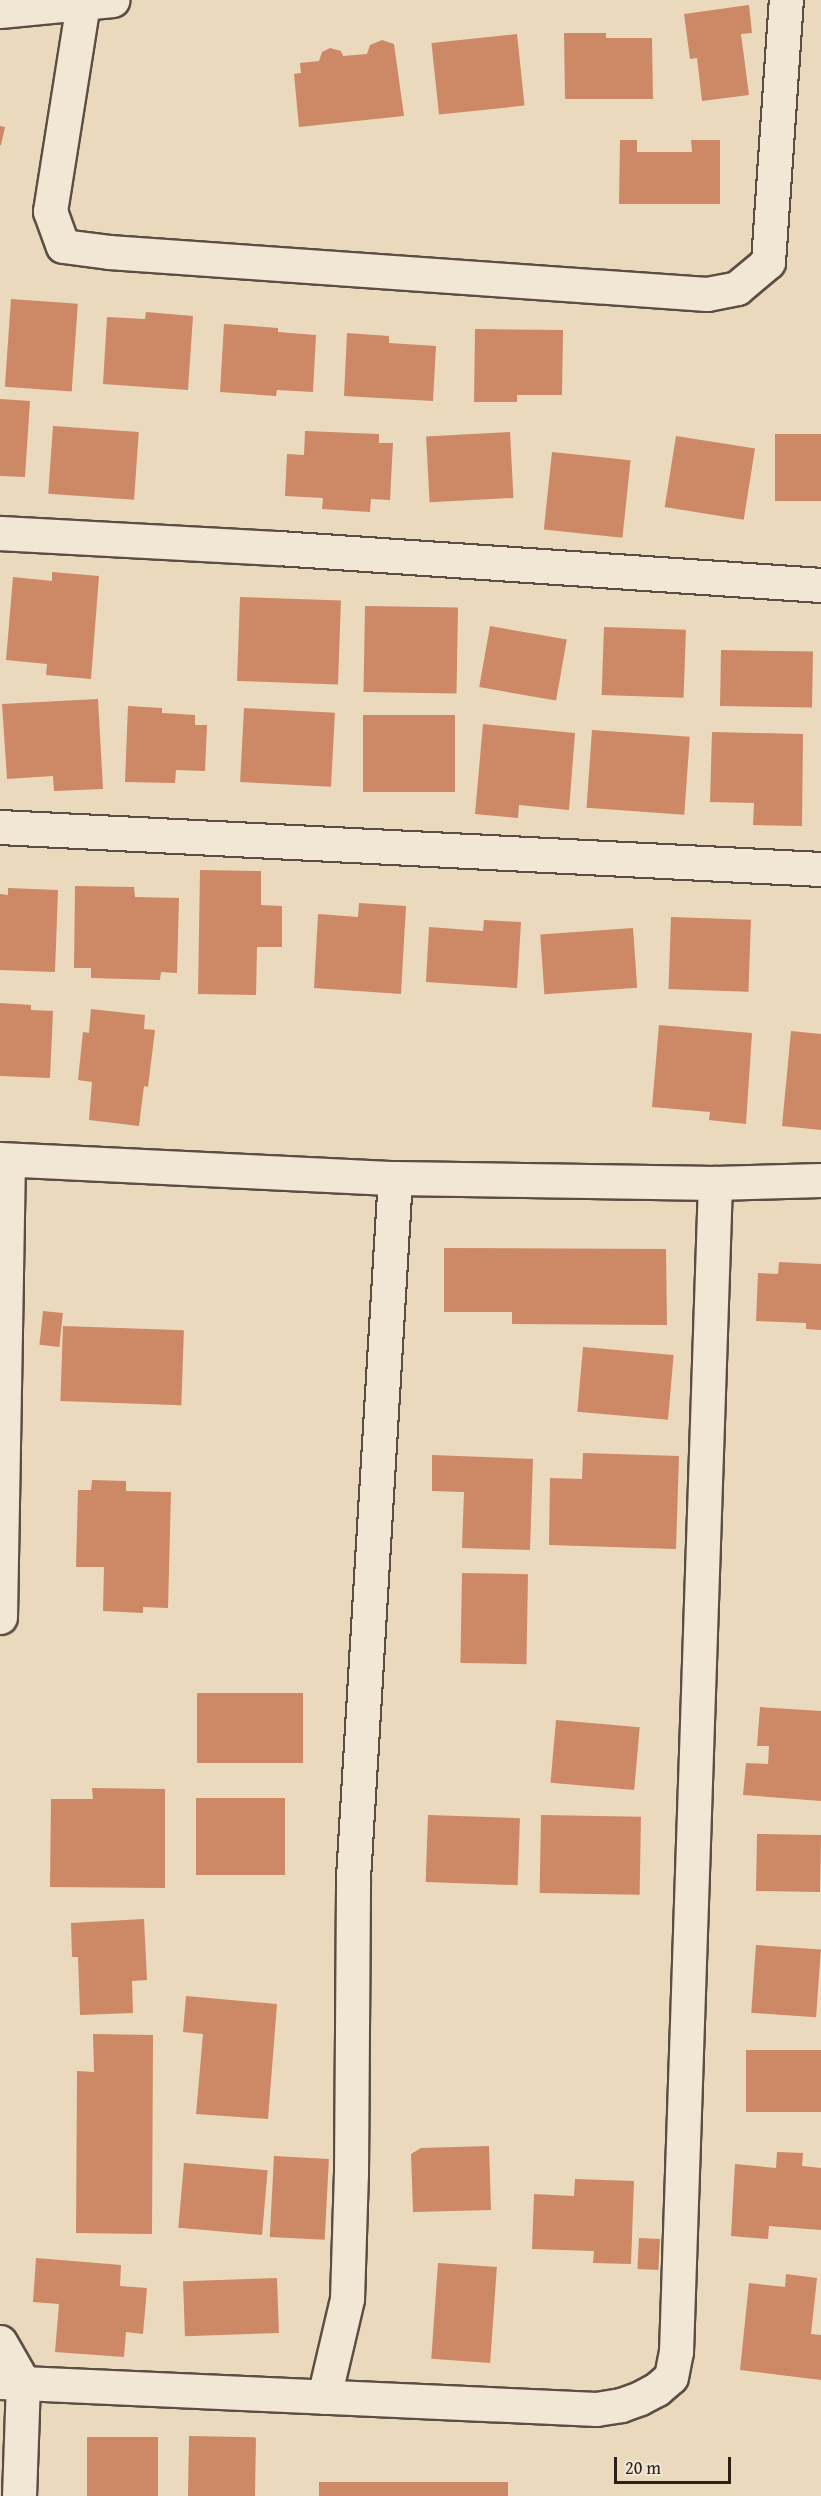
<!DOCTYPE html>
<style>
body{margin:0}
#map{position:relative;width:821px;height:2496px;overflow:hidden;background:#ebd9be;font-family:"Gentium Book Plus",serif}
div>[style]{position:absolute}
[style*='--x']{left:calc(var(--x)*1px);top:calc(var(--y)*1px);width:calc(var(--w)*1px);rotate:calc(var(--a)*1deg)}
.building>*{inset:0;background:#cd8865;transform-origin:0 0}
.roads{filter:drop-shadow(2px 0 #5c4e42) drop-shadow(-2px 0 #5c4e42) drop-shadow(0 2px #5c4e42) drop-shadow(0 -2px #5c4e42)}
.street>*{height:33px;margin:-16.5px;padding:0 16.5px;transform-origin:16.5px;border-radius:16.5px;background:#f2e6d5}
span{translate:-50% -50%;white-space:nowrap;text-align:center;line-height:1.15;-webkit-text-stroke:6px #f2e6d5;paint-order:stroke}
.scale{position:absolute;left:614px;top:2457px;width:117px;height:27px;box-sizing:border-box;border:3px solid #2c1f19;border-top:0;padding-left:8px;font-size:18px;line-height:21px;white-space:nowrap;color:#2c1f19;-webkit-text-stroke:4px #f2e6d5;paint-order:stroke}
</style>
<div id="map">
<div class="building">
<div style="clip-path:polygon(749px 5px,752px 33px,741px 34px,749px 95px,702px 101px,697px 58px,690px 59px,684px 14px)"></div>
<div style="clip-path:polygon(564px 33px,606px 33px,606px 38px,652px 38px,653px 99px,565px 99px)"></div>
<div style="left:517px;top:34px;width:72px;height:86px;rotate:84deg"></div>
<div style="clip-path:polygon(382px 40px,394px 44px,404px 116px,299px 127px,294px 74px,301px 73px,300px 63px,319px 61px,322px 52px,330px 48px,341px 51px,343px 56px,367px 54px,370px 45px)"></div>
<div style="clip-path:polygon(0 126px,5px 127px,1px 145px,0 145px)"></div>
<div style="clip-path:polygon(620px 140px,637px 140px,637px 152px,692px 152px,691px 140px,720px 140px,720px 204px,619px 204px)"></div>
<div style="left:11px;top:299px;width:67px;height:88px;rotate:4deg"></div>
<div style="clip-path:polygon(146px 312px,193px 316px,188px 390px,103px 384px,107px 317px,145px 319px)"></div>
<div style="clip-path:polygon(224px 324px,278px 328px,278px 332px,316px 335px,313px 392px,277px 390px,276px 396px,220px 392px)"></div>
<div style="clip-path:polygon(475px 329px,563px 330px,562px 395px,517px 395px,517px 402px,474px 402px)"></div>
<div style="clip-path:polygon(347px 333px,389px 336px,389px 343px,436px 346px,433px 401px,344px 396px)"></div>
<div style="clip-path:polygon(0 399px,30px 401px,25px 477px,0 476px)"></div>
<div style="left:53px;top:426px;width:86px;height:68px;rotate:4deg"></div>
<div style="clip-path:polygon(305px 431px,379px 434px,379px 443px,393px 443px,390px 500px,371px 499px,370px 512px,322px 509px,323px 498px,285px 496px,287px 454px,304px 455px)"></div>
<div style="left:510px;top:432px;width:66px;height:84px;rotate:87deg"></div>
<div style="left:821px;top:434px;width:67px;height:46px;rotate:90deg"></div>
<div style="left:676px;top:436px;width:80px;height:72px;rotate:9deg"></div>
<div style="left:552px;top:452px;width:79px;height:78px;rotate:6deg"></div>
<div style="clip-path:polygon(52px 572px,99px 576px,91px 679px,46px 675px,47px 664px,6px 660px,13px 577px,52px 581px)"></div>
<div style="left:240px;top:597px;width:101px;height:84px;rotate:2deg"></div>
<div style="left:365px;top:606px;width:93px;height:86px;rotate:1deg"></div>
<div style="left:490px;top:626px;width:78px;height:62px;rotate:10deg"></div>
<div style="left:604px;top:627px;width:82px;height:68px;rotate:2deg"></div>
<div style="left:721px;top:650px;width:92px;height:56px;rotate:1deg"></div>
<div style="clip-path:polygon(98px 699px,103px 789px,54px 791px,53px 776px,7px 779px,2px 704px)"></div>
<div style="clip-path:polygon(128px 706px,162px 708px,162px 713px,195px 715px,195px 725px,207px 725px,205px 771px,176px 770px,175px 783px,125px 782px)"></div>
<div style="left:244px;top:708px;width:91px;height:74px;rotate:3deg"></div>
<div style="left:363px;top:715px;width:92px;height:77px"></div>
<div style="clip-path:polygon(483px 724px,575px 733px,569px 810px,519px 805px,518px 818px,475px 814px)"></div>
<div style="left:592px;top:730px;width:98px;height:78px;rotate:4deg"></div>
<div style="clip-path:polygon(712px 732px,803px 734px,802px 826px,753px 825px,754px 803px,710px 802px)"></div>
<div style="clip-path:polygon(200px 870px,261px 871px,261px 905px,282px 906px,282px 947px,257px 947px,256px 995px,198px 994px)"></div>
<div style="clip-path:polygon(75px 886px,134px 887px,135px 897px,179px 898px,177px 973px,161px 972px,160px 980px,91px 978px,91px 968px,74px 968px)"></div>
<div style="clip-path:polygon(8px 888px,58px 890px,55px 972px,0 970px,0 894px,8px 895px)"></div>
<div style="clip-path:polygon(359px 903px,406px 906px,401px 994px,314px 988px,318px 914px,358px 917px)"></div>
<div style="left:671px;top:917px;width:80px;height:72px;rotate:2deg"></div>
<div style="clip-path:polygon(484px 920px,521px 922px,517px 988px,426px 982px,429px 927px,483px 931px)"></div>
<div style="left:633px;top:928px;width:60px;height:93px;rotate:86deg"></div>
<div style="clip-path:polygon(0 1003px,31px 1005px,31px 1010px,53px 1011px,50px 1078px,0 1076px)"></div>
<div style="clip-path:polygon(91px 1009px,145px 1015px,144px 1029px,155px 1030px,148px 1087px,144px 1086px,139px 1126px,89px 1120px,92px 1082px,78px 1080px,83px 1032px,89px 1033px)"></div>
<div style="clip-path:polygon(659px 1025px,752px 1033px,746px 1124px,709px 1120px,710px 1112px,652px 1107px)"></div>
<div style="clip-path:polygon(791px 1031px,821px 1034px,821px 1130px,782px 1126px)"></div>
<div style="clip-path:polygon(444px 1248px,666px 1249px,667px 1325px,512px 1324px,512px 1312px,444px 1312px)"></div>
<div style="clip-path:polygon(779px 1262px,821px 1264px,821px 1330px,806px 1329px,806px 1323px,756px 1321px,758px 1273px,778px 1274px)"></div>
<div style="left:43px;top:1311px;width:20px;height:34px;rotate:6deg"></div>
<div style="left:63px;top:1326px;width:121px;height:75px;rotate:2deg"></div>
<div style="left:583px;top:1347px;width:91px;height:65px;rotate:5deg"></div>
<div style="clip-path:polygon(583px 1453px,679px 1456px,676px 1549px,549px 1545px,550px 1478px,582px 1479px)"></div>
<div style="clip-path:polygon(432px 1455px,533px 1459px,530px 1550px,462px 1548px,464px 1492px,432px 1491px)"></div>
<div style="clip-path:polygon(92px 1480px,126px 1481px,126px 1491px,171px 1492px,168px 1608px,143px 1607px,143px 1613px,103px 1611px,104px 1567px,76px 1567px,78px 1490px,91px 1490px)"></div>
<div style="left:462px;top:1573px;width:66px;height:90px;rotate:1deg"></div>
<div style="left:197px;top:1693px;width:106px;height:70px"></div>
<div style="clip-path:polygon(760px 1707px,821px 1711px,821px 1801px,743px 1795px,746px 1763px,768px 1764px,769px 1746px,757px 1746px)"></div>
<div style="left:556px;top:1720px;width:84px;height:63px;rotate:5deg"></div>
<div style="clip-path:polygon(92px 1788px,165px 1789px,165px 1888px,50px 1887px,51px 1799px,93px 1799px)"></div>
<div style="left:196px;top:1798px;width:89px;height:77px"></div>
<div style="left:428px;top:1815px;width:92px;height:67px;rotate:2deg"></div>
<div style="left:541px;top:1815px;width:100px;height:78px;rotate:1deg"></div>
<div style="left:757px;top:1834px;width:64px;height:57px;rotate:1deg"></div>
<div style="clip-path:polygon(144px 1919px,147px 1980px,132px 1981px,133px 2013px,80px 2015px,78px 1957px,72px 1957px,71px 1923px)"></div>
<div style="left:756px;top:1945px;width:65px;height:68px;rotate:4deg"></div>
<div style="clip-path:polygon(186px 1996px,277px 2004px,268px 2119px,196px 2114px,203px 2034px,183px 2032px)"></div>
<div style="clip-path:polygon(93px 2034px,153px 2035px,152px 2234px,76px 2233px,77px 2071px,94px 2072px)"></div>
<div style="left:821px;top:2050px;width:62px;height:75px;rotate:90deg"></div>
<div style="clip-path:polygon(489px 2146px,491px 2210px,413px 2212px,411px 2154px,421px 2148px)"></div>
<div style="clip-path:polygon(777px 2152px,803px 2153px,802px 2166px,821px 2168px,821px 2230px,769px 2226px,768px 2239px,731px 2236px,735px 2164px,776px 2168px)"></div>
<div style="left:274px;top:2156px;width:55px;height:81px;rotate:3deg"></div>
<div style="left:184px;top:2163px;width:84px;height:65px;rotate:5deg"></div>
<div style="clip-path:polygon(575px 2179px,634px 2181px,631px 2264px,593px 2263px,594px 2251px,532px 2249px,534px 2194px,574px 2196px)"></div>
<div style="left:639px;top:2238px;width:21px;height:31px;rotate:3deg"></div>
<div style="clip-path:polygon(36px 2258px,121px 2265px,120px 2286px,147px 2288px,143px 2334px,126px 2332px,124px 2357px,55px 2352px,59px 2304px,33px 2302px)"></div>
<div style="left:438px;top:2263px;width:59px;height:96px;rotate:4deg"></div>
<div style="clip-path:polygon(786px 2274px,817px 2278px,811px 2334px,821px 2335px,821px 2380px,740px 2370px,749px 2283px,785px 2287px)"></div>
<div style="left:277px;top:2278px;width:55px;height:94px;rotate:88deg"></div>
<div style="left:189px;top:2436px;width:67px;height:60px;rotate:1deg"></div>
<div style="left:87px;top:2437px;width:71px;height:59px"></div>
<div style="left:319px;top:2482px;width:189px;height:14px"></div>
</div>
<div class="roads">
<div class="street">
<div style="--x:83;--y:3;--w:211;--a:99"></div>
<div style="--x:50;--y:211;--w:37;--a:70"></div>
<div style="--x:63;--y:246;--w:46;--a:7.4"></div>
<div style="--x:109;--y:252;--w:599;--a:4.02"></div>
<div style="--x:707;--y:294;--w:31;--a:-11"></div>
<div style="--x:737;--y:288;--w:40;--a:-40"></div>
<div style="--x:768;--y:262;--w:263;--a:-86.1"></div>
<div style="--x:0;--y:11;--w:113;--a:-5.6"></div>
<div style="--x:0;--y:533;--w:278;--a:3.1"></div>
<div style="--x:278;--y:548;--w:544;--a:3.9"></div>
<div style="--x:0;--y:827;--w:822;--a:2.93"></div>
<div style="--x:0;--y:1159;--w:395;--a:2.8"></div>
<div style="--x:395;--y:1178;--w:320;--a:0.9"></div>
<div style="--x:715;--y:1183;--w:106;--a:-1.6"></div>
<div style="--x:0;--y:1617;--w:457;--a:-89"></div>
<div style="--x:0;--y:2342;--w:46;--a:60.1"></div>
<div style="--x:23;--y:2382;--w:114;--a:92"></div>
<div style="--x:0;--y:2382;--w:597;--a:2.59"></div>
<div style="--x:596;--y:2409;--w:25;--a:-9"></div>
<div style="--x:621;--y:2405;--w:20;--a:-20"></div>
<div style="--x:640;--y:2398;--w:19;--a:-28"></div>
<div style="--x:657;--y:2389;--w:18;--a:-41"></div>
<div style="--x:671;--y:2377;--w:25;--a:-79"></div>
<div style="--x:676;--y:2352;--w:1170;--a:-88.09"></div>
<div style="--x:324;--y:2397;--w:101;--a:-76.8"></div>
<div style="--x:347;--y:2299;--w:125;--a:-88.2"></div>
<div style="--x:351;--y:2174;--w:296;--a:-89.6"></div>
<div style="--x:353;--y:1878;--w:701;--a:-86.57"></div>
</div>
</div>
<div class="scale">20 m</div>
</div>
